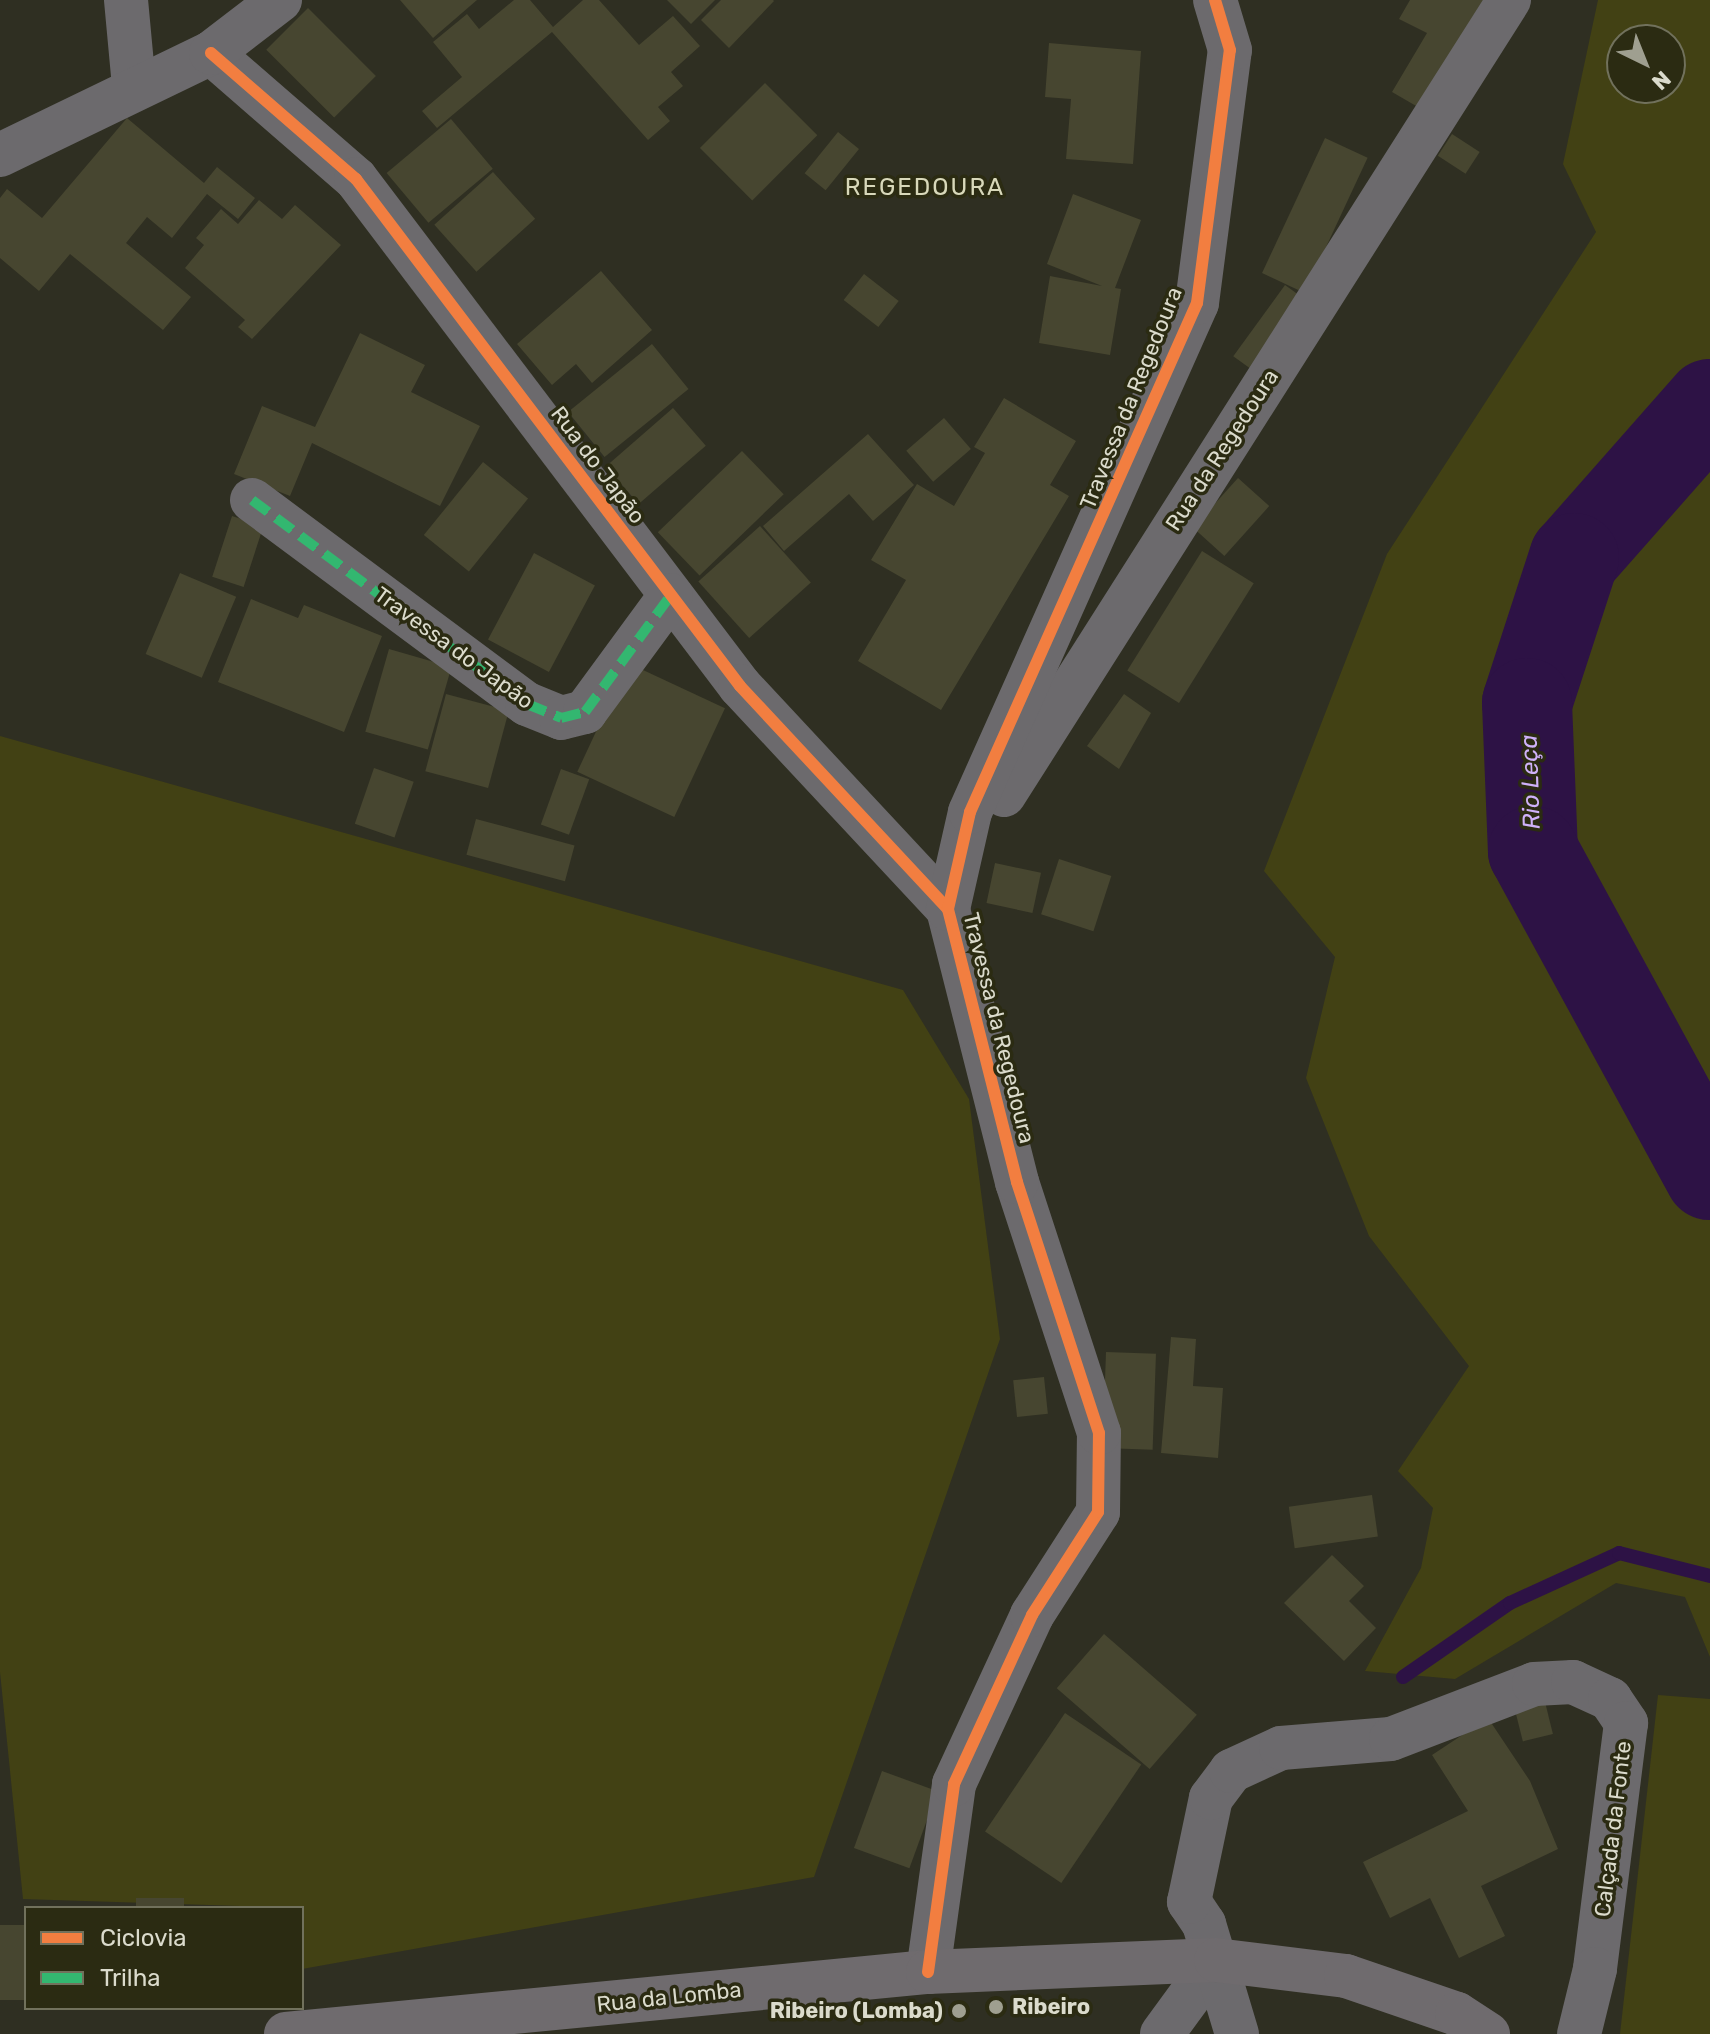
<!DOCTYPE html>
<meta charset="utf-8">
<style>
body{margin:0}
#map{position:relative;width:1710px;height:2034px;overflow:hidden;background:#2f2f22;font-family:Rubik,sans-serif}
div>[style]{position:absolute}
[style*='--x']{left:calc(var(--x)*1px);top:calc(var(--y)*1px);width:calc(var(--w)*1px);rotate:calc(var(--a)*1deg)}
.green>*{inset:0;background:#424114}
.stream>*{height:14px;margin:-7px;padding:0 7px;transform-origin:7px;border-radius:7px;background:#2d1245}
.river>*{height:90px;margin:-45px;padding:0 45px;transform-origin:45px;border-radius:45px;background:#2d1245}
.building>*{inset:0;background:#474630;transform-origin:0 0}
.minor>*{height:44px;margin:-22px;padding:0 22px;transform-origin:22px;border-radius:22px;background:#6c6a6d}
.secondary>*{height:44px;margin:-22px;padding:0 22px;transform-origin:22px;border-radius:22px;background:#6f6b6e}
.quiet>*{height:10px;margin-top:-5px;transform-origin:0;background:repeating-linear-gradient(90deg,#33b770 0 20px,transparent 0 30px)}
.cycleway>*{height:12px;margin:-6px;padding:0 6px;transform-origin:6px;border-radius:6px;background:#f27e40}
.dots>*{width:22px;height:22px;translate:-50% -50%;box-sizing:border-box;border:4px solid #2b2b12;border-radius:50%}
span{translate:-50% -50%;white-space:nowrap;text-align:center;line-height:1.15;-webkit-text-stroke:7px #2b2b12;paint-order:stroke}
.street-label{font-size:22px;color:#dbdbcc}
.poi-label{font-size:22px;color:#dbdbcc;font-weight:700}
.left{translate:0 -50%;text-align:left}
.right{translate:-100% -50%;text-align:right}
.neighbourhood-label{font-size:24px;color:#d8d8ba;letter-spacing:2px}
.water-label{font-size:24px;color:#cfb1f9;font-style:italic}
.legend{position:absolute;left:24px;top:1906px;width:280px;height:104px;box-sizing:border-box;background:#2b2b12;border:2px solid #71715c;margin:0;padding:10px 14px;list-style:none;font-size:24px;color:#dbdbcc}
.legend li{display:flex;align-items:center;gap:16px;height:40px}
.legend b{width:40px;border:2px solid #71715c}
.north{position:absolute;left:1606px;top:24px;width:80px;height:80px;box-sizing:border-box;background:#2b2b12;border:2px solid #71715c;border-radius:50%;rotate:137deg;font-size:22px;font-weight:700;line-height:32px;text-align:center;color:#dbdbcc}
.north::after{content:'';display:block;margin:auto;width:28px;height:36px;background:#9f9f90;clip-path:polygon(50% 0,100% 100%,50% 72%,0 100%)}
</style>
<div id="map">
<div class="green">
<div style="clip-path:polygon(evenodd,1598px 0,1710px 0,1710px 1657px,1685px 1597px,1616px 1583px,1455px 1679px,1365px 1671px,1421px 1568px,1433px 1508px,1398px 1471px,1469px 1366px,1369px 1236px,1306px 1078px,1335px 957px,1264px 871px,1387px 554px,1596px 232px,1563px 164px,1598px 0,1670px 40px,1670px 88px,1622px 88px,1622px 40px,1670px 40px)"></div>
<div style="clip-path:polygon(0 736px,903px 990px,969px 1099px,1000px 1339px,814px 1877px,302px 1969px,302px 1908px,23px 1899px,0 1672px)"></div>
<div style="clip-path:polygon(1658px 1695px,1710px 1699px,1710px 2034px,1620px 2034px)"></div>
</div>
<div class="stream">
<div style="--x:1403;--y:1677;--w:130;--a:-34.7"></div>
<div style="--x:1510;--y:1603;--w:120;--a:-24.6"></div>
<div style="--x:1619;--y:1553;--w:94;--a:14.2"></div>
</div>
<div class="river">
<div style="--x:1710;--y:404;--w:205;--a:131.4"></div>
<div style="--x:1574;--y:558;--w:152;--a:108"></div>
<div style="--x:1527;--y:703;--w:148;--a:87.7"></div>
<div style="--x:1533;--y:851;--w:369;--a:61.4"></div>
</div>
<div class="building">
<div style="clip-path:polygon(400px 0,477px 0,433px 38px)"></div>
<div style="clip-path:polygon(514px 0,530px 0,553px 27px,583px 0,599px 0,639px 45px,673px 16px,700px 46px,671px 72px,683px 86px,658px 107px,670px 121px,648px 140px,552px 32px,437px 128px,422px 111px,462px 77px,433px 42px,467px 14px,479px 29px)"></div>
<div style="clip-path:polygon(667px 0,715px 0,691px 24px)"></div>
<div style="clip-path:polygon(721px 0,773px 0,774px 1px,729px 48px,701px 20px)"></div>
<div style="clip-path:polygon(1410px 0,1497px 0,1430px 114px,1392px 92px,1427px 33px,1399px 19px)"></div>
<div style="left:308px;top:8px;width:96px;height:59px;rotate:45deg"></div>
<div style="clip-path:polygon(1049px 43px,1141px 51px,1133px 164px,1066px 159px,1071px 99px,1045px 97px)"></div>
<div style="left:765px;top:83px;width:74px;height:92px;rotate:45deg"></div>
<div style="clip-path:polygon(127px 118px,204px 183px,217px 167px,255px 198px,238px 219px,207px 194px,172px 238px,147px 217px,126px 243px,191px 297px,163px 330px,70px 254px,39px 291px,0 258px,0 198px,7px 189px,42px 218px)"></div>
<div style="left:451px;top:119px;width:65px;height:84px;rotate:50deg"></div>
<div style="left:838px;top:132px;width:27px;height:53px;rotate:39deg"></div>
<div style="left:1452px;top:134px;width:33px;height:26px;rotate:33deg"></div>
<div style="left:1325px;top:138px;width:47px;height:149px;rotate:25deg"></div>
<div style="left:493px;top:172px;width:63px;height:79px;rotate:48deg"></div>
<div style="clip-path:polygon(1073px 194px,1141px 220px,1115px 288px,1121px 289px,1110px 355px,1039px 343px,1050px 276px,1102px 286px,1047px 264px)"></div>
<div style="clip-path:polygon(259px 200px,282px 219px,295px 205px,341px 245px,252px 339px,238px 327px,245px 320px,185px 268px,204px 245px,196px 238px,221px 209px,238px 224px)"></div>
<div style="clip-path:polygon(601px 271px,652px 330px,592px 383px,576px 364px,552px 385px,517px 344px)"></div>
<div style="left:864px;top:274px;width:44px;height:33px;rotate:38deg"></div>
<div style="left:1285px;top:285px;width:27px;height:88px;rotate:36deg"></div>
<div style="clip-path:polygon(360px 333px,425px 365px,411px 392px,480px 426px,440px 506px,312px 443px,290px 496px,234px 474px,262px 406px,315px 427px)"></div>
<div style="left:652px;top:344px;width:58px;height:108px;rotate:51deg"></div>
<div style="clip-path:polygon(1004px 398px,1076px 441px,1050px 485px,1069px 496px,941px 710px,858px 661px,906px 580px,871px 560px,917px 484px,954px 506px,985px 453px,974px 447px)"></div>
<div style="left:673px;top:408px;width:50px;height:89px;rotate:49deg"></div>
<div style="left:944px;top:418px;width:41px;height:50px;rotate:49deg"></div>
<div style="clip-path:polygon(868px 434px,914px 485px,873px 521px,849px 494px,784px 551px,763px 526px)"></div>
<div style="left:742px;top:451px;width:60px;height:117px;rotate:46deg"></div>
<div style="left:483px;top:462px;width:58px;height:94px;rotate:39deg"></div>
<div style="left:1238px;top:478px;width:42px;height:67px;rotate:42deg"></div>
<div style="left:232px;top:516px;width:33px;height:64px;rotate:18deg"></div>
<div style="left:760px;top:526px;width:76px;height:83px;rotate:48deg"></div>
<div style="left:1202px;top:551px;width:61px;height:141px;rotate:32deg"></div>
<div style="left:534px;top:553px;width:69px;height:98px;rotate:28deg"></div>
<div style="left:180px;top:573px;width:61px;height:88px;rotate:23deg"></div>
<div style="clip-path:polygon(251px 599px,298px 618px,304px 605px,382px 636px,344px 732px,218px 682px)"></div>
<div style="left:389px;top:649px;width:65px;height:86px;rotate:16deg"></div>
<div style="left:628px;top:663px;width:107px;height:120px;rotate:25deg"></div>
<div style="left:446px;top:694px;width:65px;height:80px;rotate:15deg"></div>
<div style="clip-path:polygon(1124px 694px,1151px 713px,1119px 769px,1087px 746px)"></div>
<div style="left:374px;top:768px;width:42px;height:59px;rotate:19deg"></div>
<div style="left:561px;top:769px;width:30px;height:59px;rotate:20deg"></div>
<div style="left:476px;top:819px;width:102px;height:37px;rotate:15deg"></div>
<div style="left:1059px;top:859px;width:55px;height:58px;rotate:18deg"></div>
<div style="left:995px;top:863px;width:47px;height:41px;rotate:12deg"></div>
<div style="clip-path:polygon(1171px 1337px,1196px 1339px,1193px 1386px,1223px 1388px,1218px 1458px,1161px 1453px)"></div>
<div style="left:1106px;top:1352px;width:50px;height:96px;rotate:2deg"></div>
<div style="left:1044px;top:1377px;width:37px;height:31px;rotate:84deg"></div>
<div style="left:1372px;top:1495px;width:42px;height:84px;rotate:82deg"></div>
<div style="clip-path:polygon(1332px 1555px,1364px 1586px,1349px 1601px,1376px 1628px,1344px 1661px,1284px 1603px)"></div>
<div style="left:1104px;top:1634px;width:123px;height:72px;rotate:41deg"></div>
<div style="left:1544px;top:1698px;width:37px;height:31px;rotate:76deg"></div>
<div style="left:1065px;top:1713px;width:92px;height:143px;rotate:34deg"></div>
<div style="clip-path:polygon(1488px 1718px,1530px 1781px,1558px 1849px,1481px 1886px,1505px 1936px,1459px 1958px,1430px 1898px,1390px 1918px,1363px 1862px,1468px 1811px,1432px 1755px)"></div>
<div style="left:882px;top:1771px;width:59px;height:82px;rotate:20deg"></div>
<div style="left:184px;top:1898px;width:10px;height:48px;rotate:90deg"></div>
<div style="left:0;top:1925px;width:26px;height:75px"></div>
</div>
<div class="minor">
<div style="--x:126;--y:0;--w:86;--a:84.7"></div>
<div style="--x:211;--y:53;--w:192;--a:41"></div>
<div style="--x:356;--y:179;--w:636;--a:52.86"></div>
<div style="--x:740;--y:686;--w:305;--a:47"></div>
<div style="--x:0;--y:155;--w:234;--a:-25.8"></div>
<div style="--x:211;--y:53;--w:87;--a:-37.5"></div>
<div style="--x:252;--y:500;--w:342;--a:36.6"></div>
<div style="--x:527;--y:704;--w:37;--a:22"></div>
<div style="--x:561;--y:718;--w:25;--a:-14"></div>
<div style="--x:585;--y:712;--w:145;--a:-53.7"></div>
<div style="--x:1004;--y:795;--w:942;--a:-57.58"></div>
<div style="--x:928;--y:1972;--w:190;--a:-82.1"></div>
<div style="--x:954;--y:1784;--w:186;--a:-65.2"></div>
<div style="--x:1032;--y:1615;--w:122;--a:-57.3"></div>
<div style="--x:1098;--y:1512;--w:79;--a:-89.3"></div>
<div style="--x:1099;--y:1433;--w:264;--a:-108.1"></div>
<div style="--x:1017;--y:1182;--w:282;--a:-104.2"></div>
<div style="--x:948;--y:909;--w:99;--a:-77.2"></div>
<div style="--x:970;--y:812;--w:557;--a:-65.96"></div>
<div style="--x:1197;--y:303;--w:255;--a:-82.6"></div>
<div style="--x:1230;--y:50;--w:52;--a:-106.7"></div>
<div style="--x:1162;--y:2034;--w:92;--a:-53.9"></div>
<div style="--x:1237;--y:2034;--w:115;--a:-106.7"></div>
<div style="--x:1204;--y:1924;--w:27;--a:-124"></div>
<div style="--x:1189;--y:1902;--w:106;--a:-78.1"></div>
<div style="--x:1211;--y:1798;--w:34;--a:-53"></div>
<div style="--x:1231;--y:1771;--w:55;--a:-24.7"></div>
<div style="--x:1281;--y:1748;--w:110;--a:-4.7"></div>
<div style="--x:1391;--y:1739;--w:153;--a:-21"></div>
<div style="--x:1534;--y:1684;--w:39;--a:-3"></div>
<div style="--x:1573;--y:1682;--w:41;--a:24.7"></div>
<div style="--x:1610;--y:1699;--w:29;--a:56"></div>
<div style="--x:1626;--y:1723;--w:248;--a:97.2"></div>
<div style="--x:1595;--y:1969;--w:67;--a:103.8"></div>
</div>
<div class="secondary">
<div style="--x:286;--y:2034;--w:645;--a:-5.52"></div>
<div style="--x:928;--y:1972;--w:288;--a:-2.4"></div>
<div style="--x:1216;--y:1960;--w:131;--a:7"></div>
<div style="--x:1346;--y:1976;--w:117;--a:18.9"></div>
<div style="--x:1457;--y:2014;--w:37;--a:33"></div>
</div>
<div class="quiet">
<div style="--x:252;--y:500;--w:342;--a:36.6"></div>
<div style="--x:527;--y:704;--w:37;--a:22"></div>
<div style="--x:561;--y:718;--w:25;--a:-14"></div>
<div style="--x:585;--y:712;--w:145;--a:-53.7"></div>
</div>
<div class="cycleway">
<div style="--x:211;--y:53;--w:192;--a:41"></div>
<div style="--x:356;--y:179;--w:636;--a:52.86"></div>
<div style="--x:740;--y:686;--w:305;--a:47"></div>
<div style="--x:928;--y:1972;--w:190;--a:-82.1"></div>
<div style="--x:954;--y:1784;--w:186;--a:-65.2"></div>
<div style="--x:1032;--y:1615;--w:122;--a:-57.3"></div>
<div style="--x:1098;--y:1512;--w:79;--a:-89.3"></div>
<div style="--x:1099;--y:1433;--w:264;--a:-108.1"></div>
<div style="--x:1017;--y:1182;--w:282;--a:-104.2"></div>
<div style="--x:948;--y:909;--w:99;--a:-77.2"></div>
<div style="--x:970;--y:812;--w:557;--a:-65.96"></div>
<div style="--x:1197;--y:303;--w:255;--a:-82.6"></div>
<div style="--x:1230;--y:50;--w:52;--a:-106.7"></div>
</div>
<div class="dots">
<div style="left:996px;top:2007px;background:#9f9f90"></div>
<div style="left:959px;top:2011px;background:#9f9f90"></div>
</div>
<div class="street-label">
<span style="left:1131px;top:398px;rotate:-68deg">Travessa da Regedoura</span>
<span style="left:1222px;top:450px;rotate:-57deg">Rua da Regedoura</span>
<span style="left:598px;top:465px;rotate:53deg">Rua do Japão</span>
<span style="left:454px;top:648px;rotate:36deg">Travessa do Japão</span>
<span style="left:999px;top:1028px;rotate:76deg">Travessa da Regedoura</span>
<span style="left:1613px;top:1829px;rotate:-83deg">Calçada da Fonte</span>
<span style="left:669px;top:1997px;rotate:-6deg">Rua da Lomba</span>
</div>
<div class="poi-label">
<span class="left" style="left:1012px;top:2007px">Ribeiro</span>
<span class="right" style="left:943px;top:2011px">Ribeiro (Lomba)</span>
</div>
<div class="neighbourhood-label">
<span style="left:925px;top:188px">REGEDOURA</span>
</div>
<div class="water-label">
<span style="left:1531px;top:782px;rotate:-92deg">Rio Leça</span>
</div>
<ul class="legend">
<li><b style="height:10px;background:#f27e40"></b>Ciclovia</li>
<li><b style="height:10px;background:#33b770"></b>Trilha</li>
</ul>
<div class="north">N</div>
</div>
